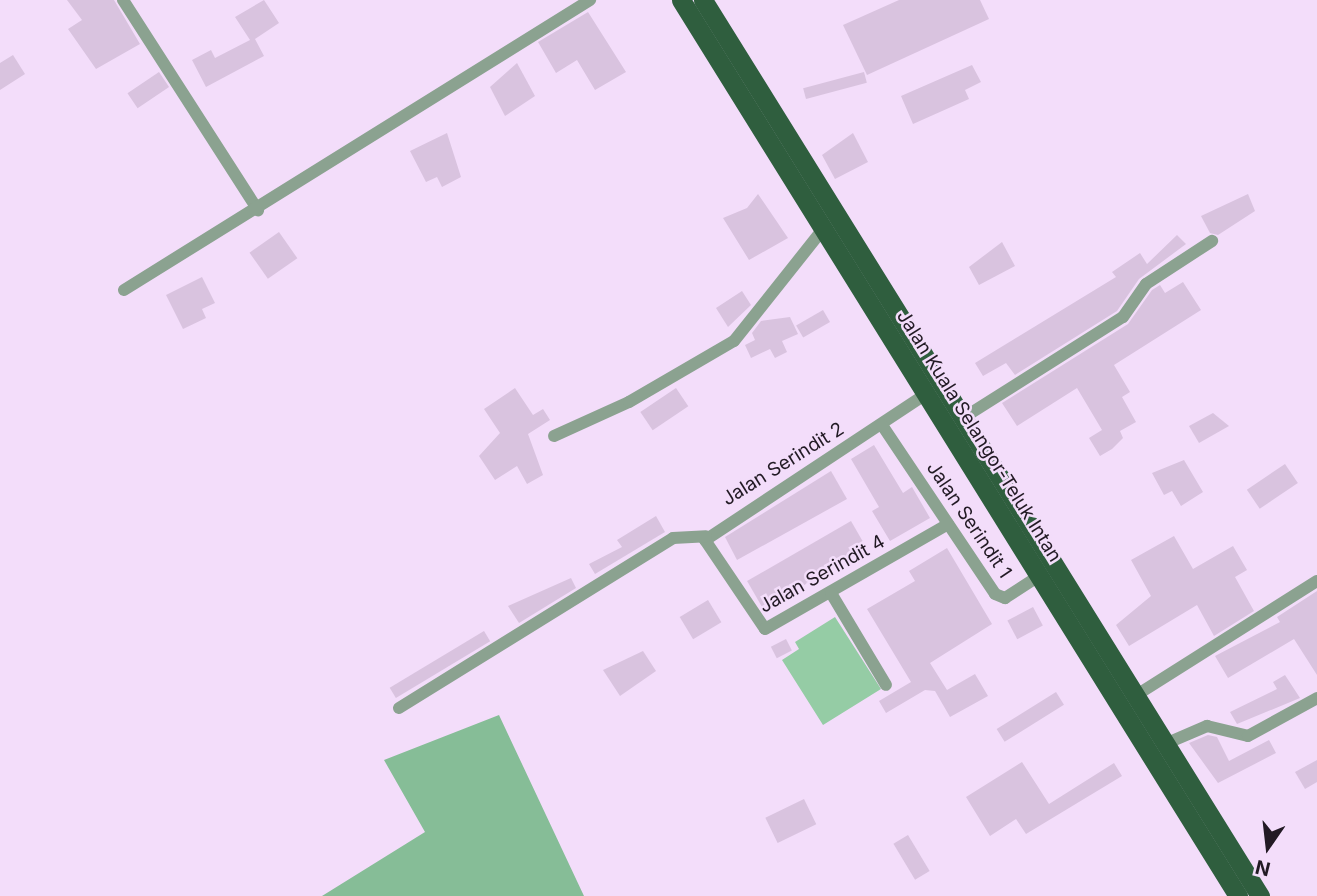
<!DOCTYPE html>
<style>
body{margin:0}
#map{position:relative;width:1317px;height:896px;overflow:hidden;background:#f3ddfa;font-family:Inter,sans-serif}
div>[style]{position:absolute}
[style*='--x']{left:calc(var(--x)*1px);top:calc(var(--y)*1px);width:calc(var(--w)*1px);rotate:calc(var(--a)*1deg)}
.green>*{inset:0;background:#95cca5}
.forest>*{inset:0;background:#86bd97}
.building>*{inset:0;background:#d9c3df;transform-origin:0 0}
.minor>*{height:12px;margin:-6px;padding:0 6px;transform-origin:6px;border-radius:6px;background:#8ba290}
.trunk>*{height:19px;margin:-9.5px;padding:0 9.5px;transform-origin:9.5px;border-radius:9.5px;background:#2f5e3e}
span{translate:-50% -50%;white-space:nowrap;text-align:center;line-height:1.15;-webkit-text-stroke:5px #f3ddfa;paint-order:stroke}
.street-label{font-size:19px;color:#221a24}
.north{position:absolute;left:1233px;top:812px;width:70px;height:70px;-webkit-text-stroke:5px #f3ddfa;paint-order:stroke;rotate:194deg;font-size:19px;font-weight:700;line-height:28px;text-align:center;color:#221a24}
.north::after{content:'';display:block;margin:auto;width:24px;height:32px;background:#221a24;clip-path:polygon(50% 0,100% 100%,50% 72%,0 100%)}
</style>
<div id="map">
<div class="green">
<div style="clip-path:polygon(835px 617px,881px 689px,823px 725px,782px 660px,799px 649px,795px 642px)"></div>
</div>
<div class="forest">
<div style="clip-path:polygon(499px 715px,584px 896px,322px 896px,425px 832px,384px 760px)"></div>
</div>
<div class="building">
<div style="clip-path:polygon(67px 0,114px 0,140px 44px,96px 69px,68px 29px,82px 20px)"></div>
<div style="clip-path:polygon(264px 0,279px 23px,255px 39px,264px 56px,206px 87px,192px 60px,211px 50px,215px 58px,250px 40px,235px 17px)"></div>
<div style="clip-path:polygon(899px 0,980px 0,989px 19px,867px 75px,843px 25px)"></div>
<div style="clip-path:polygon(588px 12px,626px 72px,595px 90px,577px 60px,556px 73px,538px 42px)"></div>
<div style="clip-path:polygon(13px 55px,25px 74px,0 90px,0 63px)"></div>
<div style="clip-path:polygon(517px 63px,535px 96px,505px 116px,490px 87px)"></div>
<div style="clip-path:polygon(972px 65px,981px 82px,965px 90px,969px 99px,913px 124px,901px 96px)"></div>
<div style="left:159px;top:72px;width:18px;height:38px;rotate:56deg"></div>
<div style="left:864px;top:72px;width:11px;height:63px;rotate:75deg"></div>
<div style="clip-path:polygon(447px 133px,461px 177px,442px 187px,437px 177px,426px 182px,410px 151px)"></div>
<div style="clip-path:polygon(853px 133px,868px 162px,835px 179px,822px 155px)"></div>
<div style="clip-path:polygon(758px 194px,788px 238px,749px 260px,723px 218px,747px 208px)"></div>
<div style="clip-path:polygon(1248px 194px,1255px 211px,1218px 235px,1210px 233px,1201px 216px)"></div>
<div style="left:279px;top:232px;width:32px;height:36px;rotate:55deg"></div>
<div style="clip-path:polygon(1177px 235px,1186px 244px,1139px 279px,1117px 311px,1015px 375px,1006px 363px,983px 376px,975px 363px,1116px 277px,1112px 272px,1140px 253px,1147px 264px)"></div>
<div style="clip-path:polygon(1002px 242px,1015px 266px,979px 285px,969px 267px)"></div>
<div style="clip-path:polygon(202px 277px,215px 303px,202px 309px,206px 318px,183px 329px,166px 295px)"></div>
<div style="clip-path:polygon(1183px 282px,1201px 310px,1114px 365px,1130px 392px,1122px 397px,1136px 422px,1120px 431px,1123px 438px,1112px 449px,1100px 456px,1089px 438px,1102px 430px,1077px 388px,1017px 426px,1002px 403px,1128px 324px,1152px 290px,1160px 285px,1165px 293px)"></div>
<div style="clip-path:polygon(742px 291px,751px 305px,728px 327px,716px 308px)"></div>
<div style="left:823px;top:310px;width:14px;height:31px;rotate:60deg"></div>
<div style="clip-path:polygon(790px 317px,798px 334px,782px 341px,787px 352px,775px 358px,770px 349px,751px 358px,745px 345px,755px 340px,752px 333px,761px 321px)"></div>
<div style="clip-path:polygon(515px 388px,533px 415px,543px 409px,550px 420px,528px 434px,543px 475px,527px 484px,517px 466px,495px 480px,479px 456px,500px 433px,484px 409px)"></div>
<div style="left:676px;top:388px;width:22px;height:43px;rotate:56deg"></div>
<div style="clip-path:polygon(1213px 413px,1229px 426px,1199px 443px,1189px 426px)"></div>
<div style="clip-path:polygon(874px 445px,903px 493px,912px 487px,930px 518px,890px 541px,872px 511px,879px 507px,851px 459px)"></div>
<div style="clip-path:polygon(1184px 460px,1203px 492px,1181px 506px,1172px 491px,1164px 495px,1152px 473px)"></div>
<div style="left:1285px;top:464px;width:23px;height:46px;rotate:56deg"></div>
<div style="clip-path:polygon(831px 471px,847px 499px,737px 560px,725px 537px)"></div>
<div style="clip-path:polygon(656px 516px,665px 532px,595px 574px,589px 564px,622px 547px,617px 540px)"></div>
<div style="left:851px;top:521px;width:32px;height:120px;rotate:60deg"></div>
<div style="clip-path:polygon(1174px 536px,1193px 569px,1233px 546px,1247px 570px,1235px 577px,1254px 611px,1214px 636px,1197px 605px,1129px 646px,1116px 625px,1151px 596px,1131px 560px)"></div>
<div style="clip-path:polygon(947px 548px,992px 624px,930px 663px,947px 690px,975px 674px,988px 696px,950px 717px,935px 691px,925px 690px,886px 713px,879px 701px,911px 682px,867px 609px,915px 581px,909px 571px)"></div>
<div style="clip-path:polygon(571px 578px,576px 588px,519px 623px,508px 606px)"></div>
<div style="clip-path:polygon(1317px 591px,1317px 675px,1294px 639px,1228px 678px,1215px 656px,1280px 622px,1277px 617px)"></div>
<div style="left:708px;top:600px;width:26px;height:33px;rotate:59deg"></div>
<div style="left:1033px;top:607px;width:21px;height:29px;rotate:62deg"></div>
<div style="left:484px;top:631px;width:12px;height:110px;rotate:59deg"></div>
<div style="left:786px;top:639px;width:13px;height:17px;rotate:63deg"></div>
<div style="clip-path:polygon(643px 651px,656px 671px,620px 696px,603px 670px)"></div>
<div style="clip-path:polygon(1285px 675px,1300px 698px,1237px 724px,1230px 712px,1277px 689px,1273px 682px)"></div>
<div style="left:1056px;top:692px;width:15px;height:70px;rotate:58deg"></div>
<div style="clip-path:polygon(1208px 735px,1217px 737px,1229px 761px,1269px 740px,1276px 753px,1218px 783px,1189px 743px)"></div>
<div style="clip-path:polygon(1317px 760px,1317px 782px,1305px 789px,1295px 772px)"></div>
<div style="clip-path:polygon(1022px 762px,1049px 804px,1114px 763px,1122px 776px,1026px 834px,1016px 819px,990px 836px,966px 797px)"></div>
<div style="left:804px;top:799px;width:28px;height:43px;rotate:64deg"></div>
<div style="left:908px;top:835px;width:42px;height:17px;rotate:59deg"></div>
</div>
<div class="minor">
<div style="--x:123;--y:0;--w:250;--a:57.3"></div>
<div style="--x:124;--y:290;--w:549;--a:-31.89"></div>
<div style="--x:926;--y:394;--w:265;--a:146.5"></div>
<div style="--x:705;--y:540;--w:107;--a:56"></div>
<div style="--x:765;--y:629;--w:211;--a:-29.8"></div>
<div style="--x:963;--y:418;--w:189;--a:-32.3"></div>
<div style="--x:1123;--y:317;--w:40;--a:-55.1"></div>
<div style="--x:1146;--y:284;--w:79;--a:-33.1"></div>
<div style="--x:882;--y:425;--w:203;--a:56.2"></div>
<div style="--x:995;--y:594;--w:11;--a:22"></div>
<div style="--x:1005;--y:598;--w:40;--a:-32.9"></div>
<div style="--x:554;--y:436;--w:82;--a:-24.4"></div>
<div style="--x:629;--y:402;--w:121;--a:-30.2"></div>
<div style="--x:734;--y:341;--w:143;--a:-51.5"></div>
<div style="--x:831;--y:593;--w:107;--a:59.1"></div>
<div style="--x:1135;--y:696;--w:215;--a:-32.3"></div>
<div style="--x:399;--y:708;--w:322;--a:-31.8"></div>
<div style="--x:673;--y:538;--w:33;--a:-3"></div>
<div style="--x:1165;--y:744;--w:46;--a:-23.2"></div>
<div style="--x:1207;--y:726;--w:42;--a:13.7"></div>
<div style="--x:1248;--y:736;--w:79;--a:-28.8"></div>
</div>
<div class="trunk">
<div style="--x:681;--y:0;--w:1055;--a:58.13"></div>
<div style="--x:703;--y:0;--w:1055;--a:58.13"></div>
</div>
<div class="street-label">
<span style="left:979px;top:436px;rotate:58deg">Jalan Kuala Selangor-Teluk Intan</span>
<span style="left:783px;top:464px;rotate:-32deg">Jalan Serindit 2</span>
<span style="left:969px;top:520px;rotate:56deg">Jalan Serindit 1</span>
<span style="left:822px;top:574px;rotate:-29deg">Jalan Serindit 4</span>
</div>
<div class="north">N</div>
</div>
